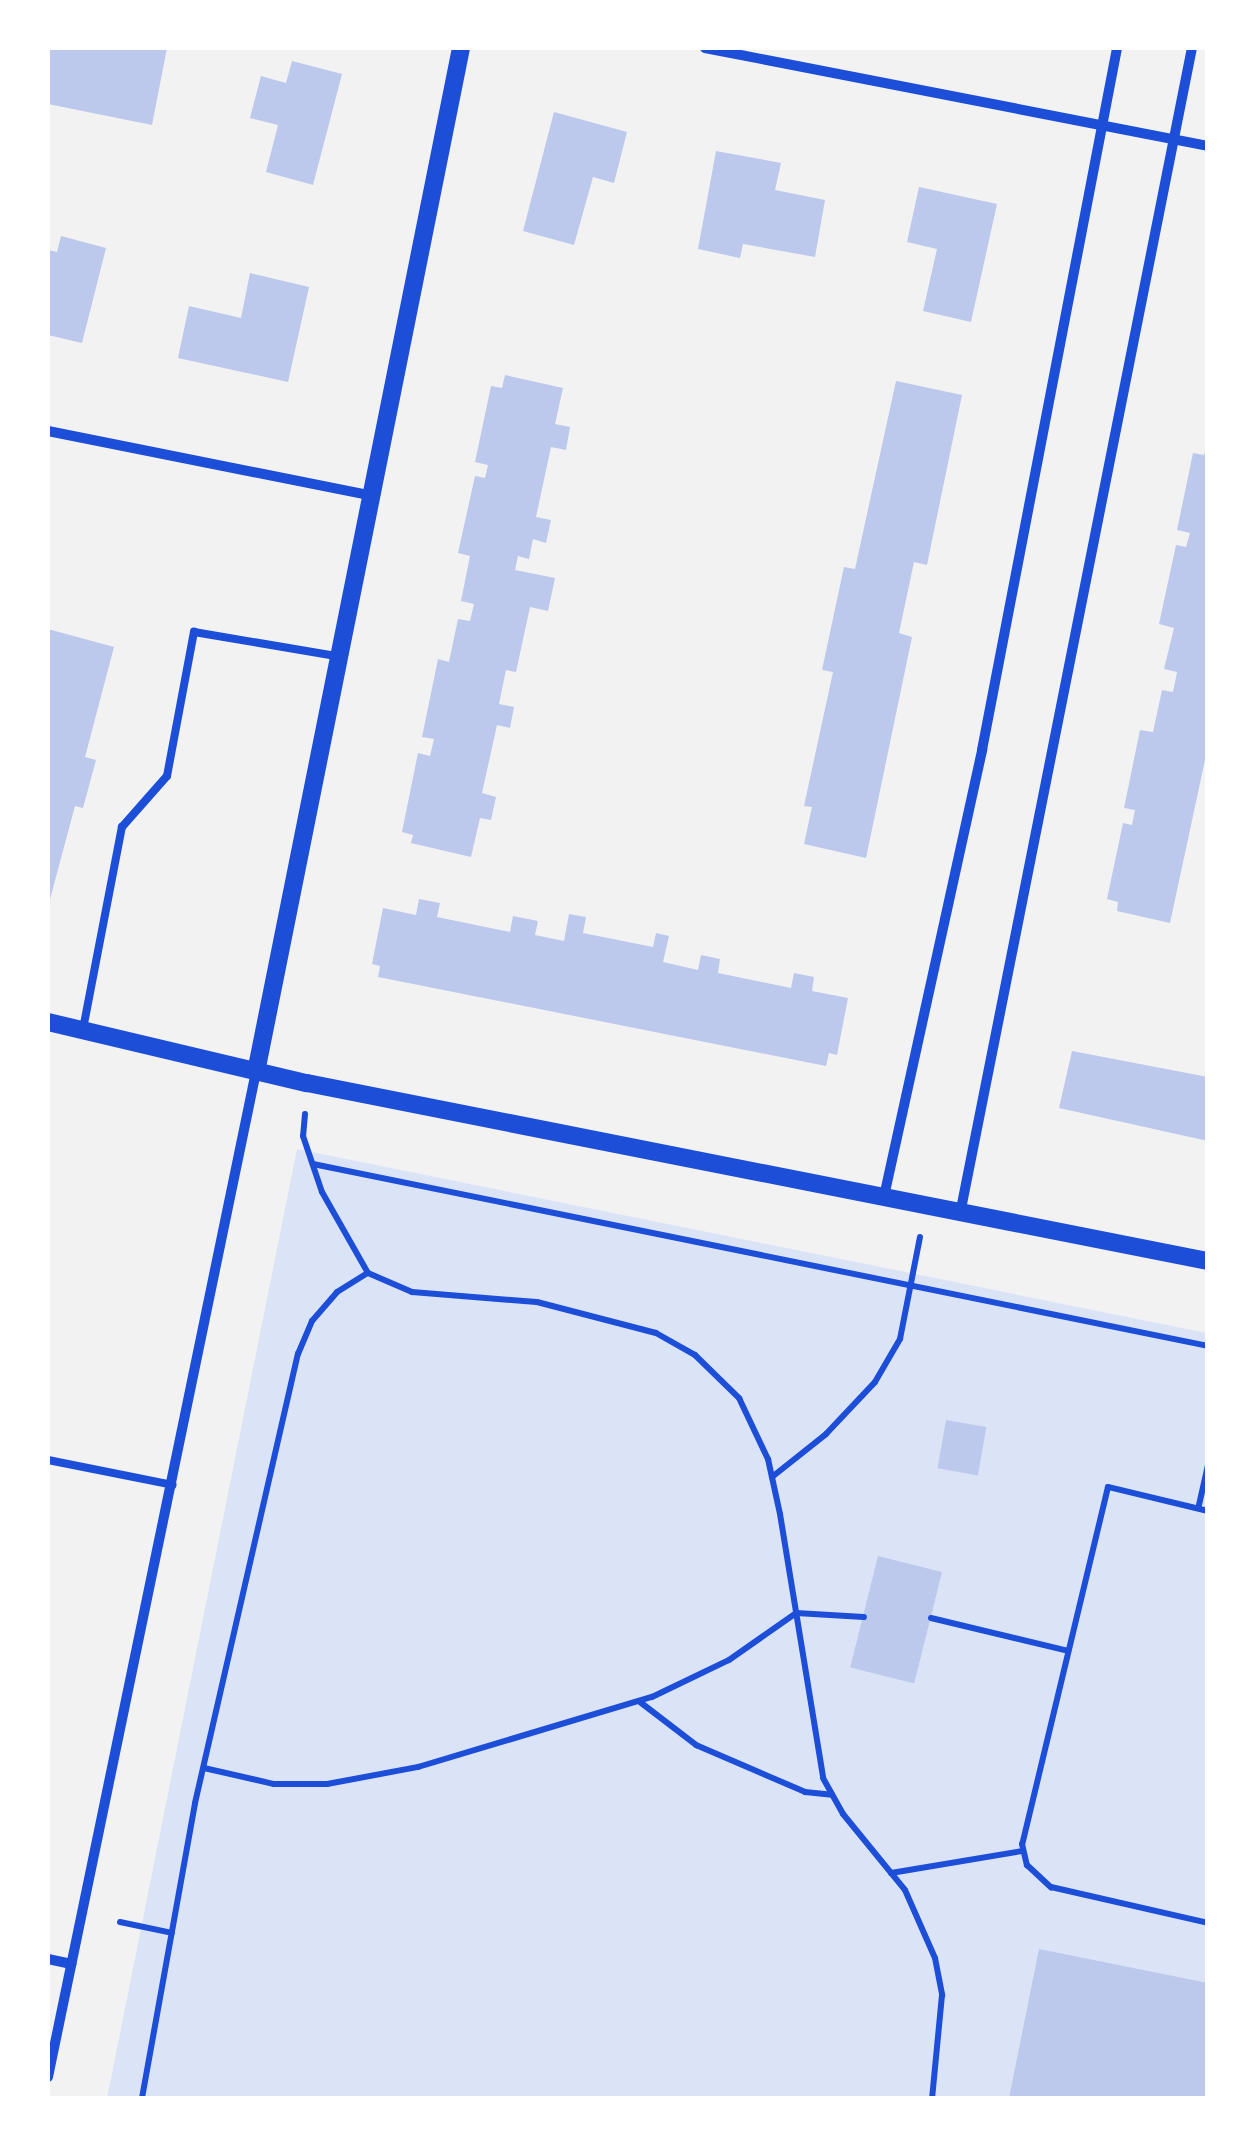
<!DOCTYPE html>
<style>
body{margin:0}
#map{position:relative;width:1255px;height:2146px;overflow:hidden;background:#f2f2f2;font-family:"Titillium Web",sans-serif}
div>[style]{position:absolute}
[style*='--x']{left:calc(var(--x)*1px);top:calc(var(--y)*1px);width:calc(var(--w)*1px);rotate:calc(var(--a)*1deg)}
.green>*{inset:0;background:#dbe4f7}
.building>*{inset:0;background:#bdc9ec;transform-origin:0 0}
.path>*{height:6px;margin:-3px;padding:0 3px;transform-origin:3px;border-radius:3px;background:#1d4ed8}
.service>*{height:8px;margin:-4px;padding:0 4px;transform-origin:4px;border-radius:4px;background:#1d4ed8}
.minor>*{height:10px;margin:-5px;padding:0 5px;transform-origin:5px;border-radius:5px;background:#1d4ed8}
.tertiary>*{height:18px;margin:-9px;padding:0 9px;transform-origin:9px;border-radius:9px;background:#1d4ed8}
span{translate:-50% -50%;white-space:nowrap;text-align:center;line-height:1.15;-webkit-text-stroke:8px #fff;paint-order:stroke}
.frame{position:absolute;inset:0;border:50px solid #fff;pointer-events:none}
</style>
<div id="map">
<div class="green">
<div style="clip-path:polygon(297px 1149px,1207px 1333px,1207px 2098px,107px 2098px)"></div>
</div>
<div class="building">
<div style="clip-path:polygon(49px 48px,167px 48px,152px 125px,48px 104px)"></div>
<div style="clip-path:polygon(292px 61px,342px 74px,313px 185px,266px 172px,278px 125px,250px 118px,261px 76px,286px 83px)"></div>
<div style="clip-path:polygon(554px 112px,627px 132px,614px 183px,593px 177px,574px 245px,523px 231px)"></div>
<div style="clip-path:polygon(716px 151px,781px 163px,775px 190px,825px 200px,815px 257px,743px 244px,740px 258px,698px 249px)"></div>
<div style="clip-path:polygon(919px 187px,997px 204px,971px 322px,923px 311px,937px 249px,907px 242px)"></div>
<div style="clip-path:polygon(61px 236px,106px 248px,82px 343px,48px 335px,48px 250px,57px 252px)"></div>
<div style="clip-path:polygon(250px 273px,309px 287px,288px 382px,178px 358px,189px 306px,241px 318px)"></div>
<div style="clip-path:polygon(505px 375px,563px 388px,555px 424px,570px 427px,566px 450px,551px 447px,536px 517px,551px 520px,546px 543px,533px 539px,529px 559px,518px 556px,515px 570px,555px 578px,548px 611px,530px 607px,516px 672px,506px 670px,499px 704px,514px 707px,510px 728px,497px 725px,482px 793px,496px 797px,491px 820px,480px 818px,471px 857px,411px 843px,413px 835px,402px 832px,418px 753px,430px 756px,434px 739px,422px 737px,438px 659px,449px 662px,458px 619px,470px 621px,474px 604px,461px 601px,470px 556px,458px 553px,475px 476px,485px 478px,488px 465px,475px 462px,491px 386px,502px 388px)"></div>
<div style="clip-path:polygon(896px 381px,962px 395px,927px 565px,914px 562px,899px 633px,912px 637px,866px 858px,804px 844px,812px 807px,804px 806px,833px 672px,822px 670px,844px 567px,855px 569px)"></div>
<div style="clip-path:polygon(1208px 445px,1208px 746px,1170px 923px,1117px 911px,1118px 902px,1107px 899px,1123px 823px,1132px 825px,1135px 810px,1124px 808px,1140px 730px,1153px 732px,1162px 690px,1173px 692px,1177px 672px,1164px 669px,1174px 628px,1159px 624px,1176px 545px,1186px 547px,1190px 533px,1177px 530px,1193px 453px,1204px 455px)"></div>
<div style="clip-path:polygon(48px 629px,114px 647px,85px 757px,96px 760px,83px 808px,75px 806px,49px 903px)"></div>
<div style="clip-path:polygon(419px 899px,440px 903px,437px 917px,510px 932px,513px 916px,538px 921px,535px 935px,564px 941px,569px 914px,586px 917px,583px 933px,653px 947px,656px 933px,669px 936px,663px 962px,698px 970px,701px 955px,720px 959px,718px 973px,791px 988px,794px 973px,814px 977px,812px 991px,848px 998px,837px 1055px,829px 1053px,826px 1066px,378px 977px,380px 966px,372px 964px,383px 908px,416px 915px)"></div>
<div style="clip-path:polygon(1072px 1051px,1208px 1077px,1208px 1141px,1059px 1108px)"></div>
<div style="left:946px;top:1420px;width:41px;height:49px;rotate:10deg"></div>
<div style="left:878px;top:1556px;width:66px;height:115px;rotate:14deg"></div>
<div style="clip-path:polygon(1039px 1949px,1208px 1983px,1208px 2098px,1009px 2098px)"></div>
</div>
<div class="path">
<div style="--x:305;--y:1114;--w:22;--a:95"></div>
<div style="--x:303;--y:1136;--w:59;--a:71.3"></div>
<div style="--x:322;--y:1192;--w:93;--a:60.4"></div>
<div style="--x:368;--y:1273;--w:48;--a:23.4"></div>
<div style="--x:412;--y:1292;--w:125;--a:4.6"></div>
<div style="--x:537;--y:1302;--w:123;--a:14.6"></div>
<div style="--x:656;--y:1333;--w:45;--a:29.4"></div>
<div style="--x:695;--y:1355;--w:62;--a:44.3"></div>
<div style="--x:739;--y:1398;--w:68;--a:64.6"></div>
<div style="--x:768;--y:1459;--w:56;--a:77.7"></div>
<div style="--x:780;--y:1514;--w:267;--a:80.7"></div>
<div style="--x:823;--y:1778;--w:41;--a:60.9"></div>
<div style="--x:843;--y:1814;--w:98;--a:50.8"></div>
<div style="--x:905;--y:1890;--w:74;--a:66.2"></div>
<div style="--x:935;--y:1958;--w:38;--a:79"></div>
<div style="--x:942;--y:1995;--w:103;--a:95.5"></div>
<div style="--x:313;--y:1164;--w:913;--a:11.49"></div>
<div style="--x:772;--y:1477;--w:69;--a:-38.5"></div>
<div style="--x:826;--y:1434;--w:71;--a:-46.7"></div>
<div style="--x:875;--y:1382;--w:50;--a:-59.8"></div>
<div style="--x:900;--y:1339;--w:104;--a:-78.9"></div>
<div style="--x:1199;--y:1505;--w:41;--a:-77.3"></div>
<div style="--x:1208;--y:1511;--w:103;--a:-166.5"></div>
<div style="--x:1108;--y:1487;--w:367;--a:103.5"></div>
<div style="--x:1022;--y:1844;--w:22;--a:77"></div>
<div style="--x:1027;--y:1865;--w:33;--a:43"></div>
<div style="--x:1051;--y:1887;--w:161;--a:12.9"></div>
<div style="--x:931;--y:1618;--w:141;--a:13.5"></div>
<div style="--x:640;--y:1702;--w:71;--a:37.5"></div>
<div style="--x:696;--y:1745;--w:119;--a:23.3"></div>
<div style="--x:805;--y:1792;--w:27;--a:6"></div>
<div style="--x:204;--y:1768;--w:72;--a:12.9"></div>
<div style="--x:274;--y:1784;--w:53;--a:0"></div>
<div style="--x:327;--y:1784;--w:93;--a:-10.6"></div>
<div style="--x:418;--y:1767;--w:244;--a:-16.7"></div>
<div style="--x:652;--y:1697;--w:85;--a:-25.7"></div>
<div style="--x:729;--y:1660;--w:82;--a:-35"></div>
<div style="--x:796;--y:1613;--w:68;--a:3.4"></div>
<div style="--x:891;--y:1873;--w:134;--a:-9.5"></div>
<div style="--x:120;--y:1922;--w:53;--a:11.9"></div>
<div style="--x:142;--y:2098;--w:300;--a:-79.8"></div>
<div style="--x:195;--y:1803;--w:461;--a:-77.1"></div>
<div style="--x:298;--y:1354;--w:36;--a:-67"></div>
<div style="--x:312;--y:1321;--w:38;--a:-49"></div>
<div style="--x:337;--y:1292;--w:36;--a:-32"></div>
</div>
<div class="service">
<div style="--x:83;--y:1029;--w:206;--a:-79.1"></div>
<div style="--x:122;--y:827;--w:68;--a:-48.6"></div>
<div style="--x:167;--y:776;--w:147;--a:-79.4"></div>
<div style="--x:194;--y:632;--w:144;--a:9.6"></div>
<div style="--x:48;--y:1460;--w:127;--a:11.3"></div>
</div>
<div class="minor">
<div style="--x:705;--y:48;--w:512;--a:11.02"></div>
<div style="--x:48;--y:431;--w:330;--a:11.3"></div>
<div style="--x:885;--y:1192;--w:453;--a:-77.6"></div>
<div style="--x:982;--y:750;--w:715;--a:-79.11"></div>
<div style="--x:961;--y:1209;--w:1184;--a:-78.75"></div>
<div style="--x:48;--y:1959;--w:24;--a:12"></div>
<div style="--x:48;--y:2077;--w:1031;--a:-78.31"></div>
</div>
<div class="tertiary">
<div style="--x:48;--y:1022;--w:266;--a:13.3"></div>
<div style="--x:307;--y:1083;--w:918;--a:11.18"></div>
<div style="--x:257;--y:1067;--w:1039;--a:-78.68"></div>
</div>
<div class="frame"></div>
</div>
